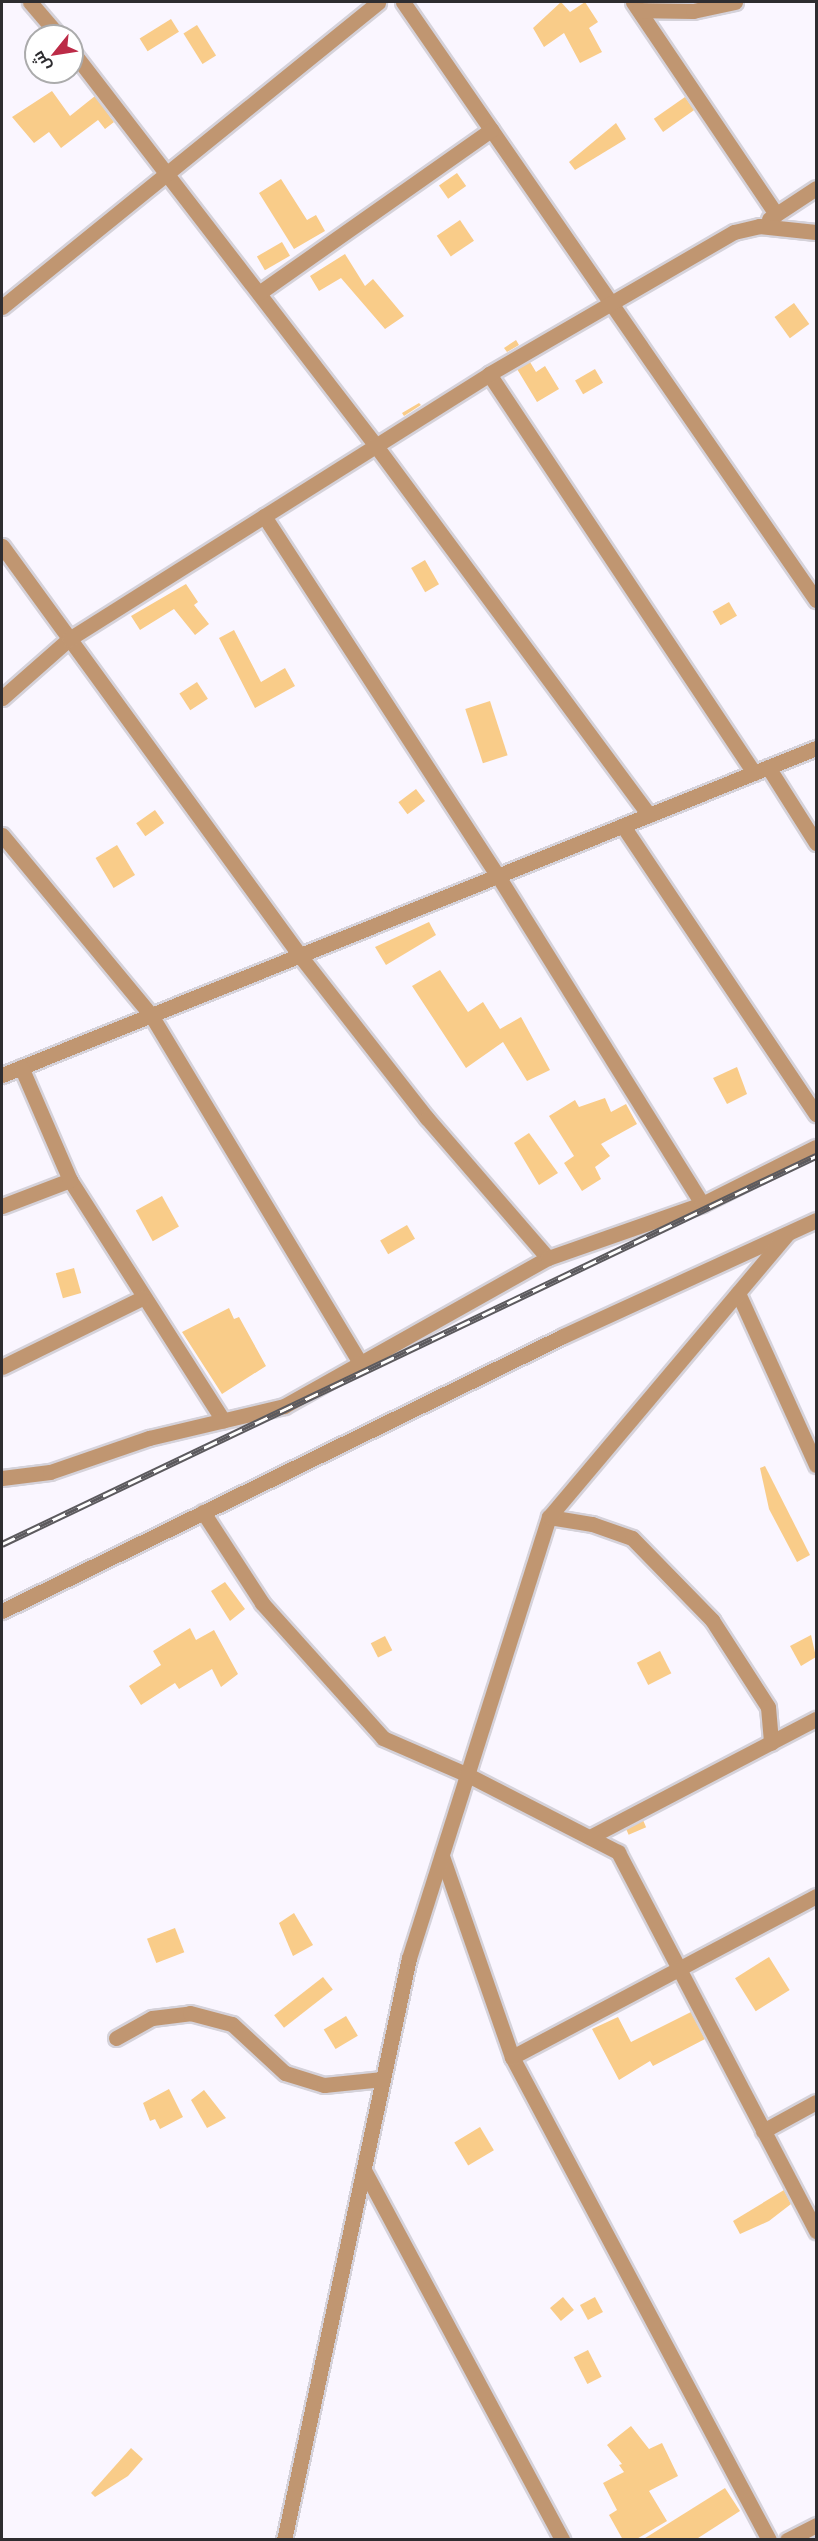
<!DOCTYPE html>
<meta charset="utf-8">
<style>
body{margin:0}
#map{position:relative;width:818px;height:2541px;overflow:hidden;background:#faf6ff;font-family:Literata,Cairo,serif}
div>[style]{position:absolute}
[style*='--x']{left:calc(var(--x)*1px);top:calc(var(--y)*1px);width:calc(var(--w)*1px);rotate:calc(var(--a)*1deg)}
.building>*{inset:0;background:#f9cc89;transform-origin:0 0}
.roads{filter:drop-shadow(2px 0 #d5d2da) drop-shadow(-2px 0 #d5d2da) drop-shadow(0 2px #d5d2da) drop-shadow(0 -2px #d5d2da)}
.street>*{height:15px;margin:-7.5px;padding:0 7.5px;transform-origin:7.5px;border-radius:7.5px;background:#c09671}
.rail>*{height:7px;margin-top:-3.5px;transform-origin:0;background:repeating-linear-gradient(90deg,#fff 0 14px,#5c5a5e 0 28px);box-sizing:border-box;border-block:2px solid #5c5a5e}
span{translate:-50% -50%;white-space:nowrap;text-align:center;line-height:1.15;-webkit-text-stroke:5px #fff;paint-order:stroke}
.frame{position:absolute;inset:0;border:3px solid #2e2d30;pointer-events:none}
.north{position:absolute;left:24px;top:24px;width:60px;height:60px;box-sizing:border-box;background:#fff;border:2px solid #ababac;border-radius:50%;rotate:240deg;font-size:16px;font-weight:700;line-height:24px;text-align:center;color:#2e2d30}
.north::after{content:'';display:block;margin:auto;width:21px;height:27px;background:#bc2b47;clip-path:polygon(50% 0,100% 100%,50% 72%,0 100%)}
</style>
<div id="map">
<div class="building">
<div style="clip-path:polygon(561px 2px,570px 12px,585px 2px,598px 22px,589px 28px,602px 52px,580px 63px,564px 33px,544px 47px,533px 28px)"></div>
<div style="left:171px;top:19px;width:15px;height:37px;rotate:58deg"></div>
<div style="left:197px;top:25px;width:36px;height:16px;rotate:58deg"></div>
<div style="clip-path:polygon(52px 91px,70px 116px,95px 96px,114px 122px,105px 129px,98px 120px,61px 148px,49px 132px,34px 143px,12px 117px)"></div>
<div style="left:685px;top:97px;width:16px;height:38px;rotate:55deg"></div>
<div style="clip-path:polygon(616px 123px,626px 139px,575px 170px,569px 162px)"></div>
<div style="left:457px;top:173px;width:16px;height:22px;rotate:55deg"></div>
<div style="clip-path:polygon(281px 179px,307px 220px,316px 215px,325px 231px,294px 249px,259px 193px)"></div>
<div style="left:460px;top:220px;width:25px;height:28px;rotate:56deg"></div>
<div style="left:282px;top:242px;width:16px;height:29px;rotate:60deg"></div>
<div style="clip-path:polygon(345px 254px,365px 286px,373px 279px,404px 316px,385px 329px,341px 278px,319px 291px,310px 276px)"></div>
<div style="left:794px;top:303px;width:26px;height:24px;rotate:54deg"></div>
<div style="clip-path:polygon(516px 340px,519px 345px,507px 352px,504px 348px)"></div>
<div style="clip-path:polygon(530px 362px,536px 372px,545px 366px,559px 389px,537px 402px,517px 369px)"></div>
<div style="left:595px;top:369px;width:16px;height:23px;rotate:60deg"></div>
<div style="clip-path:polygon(419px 403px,421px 405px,404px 416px,402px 413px)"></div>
<div style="left:425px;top:560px;width:28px;height:16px;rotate:60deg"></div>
<div style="clip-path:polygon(186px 584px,198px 602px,194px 605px,209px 624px,195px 635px,174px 609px,140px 630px,131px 616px)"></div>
<div style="left:729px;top:602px;width:16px;height:19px;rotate:60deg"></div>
<div style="clip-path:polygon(234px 630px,261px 682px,285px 668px,295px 686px,255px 708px,219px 638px)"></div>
<div style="left:197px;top:682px;width:20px;height:21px;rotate:57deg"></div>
<div style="left:490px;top:701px;width:57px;height:26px;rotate:72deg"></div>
<div style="left:416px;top:789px;width:15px;height:22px;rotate:53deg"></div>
<div style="left:155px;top:810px;width:16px;height:23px;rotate:55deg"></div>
<div style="left:117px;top:845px;width:35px;height:25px;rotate:59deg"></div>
<div style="clip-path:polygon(429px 922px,436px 935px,386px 965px,375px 947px)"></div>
<div style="clip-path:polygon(440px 970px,468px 1012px,483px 1002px,500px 1029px,521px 1017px,550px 1070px,527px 1081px,503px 1042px,466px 1068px,412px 986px)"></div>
<div style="clip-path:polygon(737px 1067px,747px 1094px,727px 1104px,713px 1078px)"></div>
<div style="clip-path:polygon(605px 1098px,611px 1112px,626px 1104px,637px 1124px,601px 1144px,610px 1156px,595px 1167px,601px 1179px,582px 1191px,564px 1163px,574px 1156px,549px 1116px,575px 1100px,579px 1107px)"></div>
<div style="clip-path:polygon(529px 1133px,558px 1173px,539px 1185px,514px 1143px)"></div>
<div style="left:162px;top:1196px;width:35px;height:30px;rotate:61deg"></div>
<div style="left:407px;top:1225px;width:16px;height:31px;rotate:60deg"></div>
<div style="left:74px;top:1268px;width:26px;height:19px;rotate:74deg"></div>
<div style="clip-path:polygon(229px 1308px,234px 1319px,239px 1317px,266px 1366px,222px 1394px,182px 1332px)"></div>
<div style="clip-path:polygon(765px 1466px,810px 1555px,797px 1562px,769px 1509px,760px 1468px)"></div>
<div style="clip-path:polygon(225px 1582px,245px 1609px,230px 1621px,211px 1591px)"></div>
<div style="clip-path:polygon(190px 1628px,196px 1640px,214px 1630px,238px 1674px,221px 1687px,212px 1669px,179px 1689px,175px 1683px,141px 1705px,129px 1686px,161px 1665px,153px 1651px)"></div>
<div style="clip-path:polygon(811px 1635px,816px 1657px,801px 1666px,790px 1646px)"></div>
<div style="left:385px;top:1636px;width:16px;height:16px;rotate:63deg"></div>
<div style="left:660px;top:1651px;width:25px;height:26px;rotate:63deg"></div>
<div style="left:643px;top:1820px;width:8px;height:19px;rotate:67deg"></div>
<div style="clip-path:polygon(294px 1913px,313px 1945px,293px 1956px,279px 1923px)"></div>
<div style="left:175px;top:1928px;width:26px;height:30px;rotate:69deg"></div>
<div style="left:769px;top:1957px;width:39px;height:40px;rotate:58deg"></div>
<div style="left:323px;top:1977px;width:16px;height:62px;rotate:52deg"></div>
<div style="clip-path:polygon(691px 2012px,705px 2039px,653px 2066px,650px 2061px,619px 2080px,592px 2029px,618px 2017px,631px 2042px)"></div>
<div style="left:346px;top:2016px;width:23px;height:26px;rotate:59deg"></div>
<div style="clip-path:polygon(169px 2089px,183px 2117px,160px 2129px,155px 2119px,150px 2121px,143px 2103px)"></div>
<div style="clip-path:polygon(204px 2090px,226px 2118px,207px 2128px,191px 2100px)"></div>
<div style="left:480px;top:2127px;width:27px;height:30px;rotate:59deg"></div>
<div style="clip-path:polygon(784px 2190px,791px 2204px,769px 2221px,740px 2234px,733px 2221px)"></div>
<div style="left:563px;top:2297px;width:17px;height:17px;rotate:50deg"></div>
<div style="left:595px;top:2297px;width:17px;height:17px;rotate:62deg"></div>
<div style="left:588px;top:2350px;width:30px;height:16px;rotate:63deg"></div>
<div style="clip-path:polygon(631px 2426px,649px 2449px,662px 2443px,678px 2476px,649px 2491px,667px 2521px,635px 2540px,623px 2540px,609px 2515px,617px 2510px,603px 2483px,624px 2472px,619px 2465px,622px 2464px,607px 2445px)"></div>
<div style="clip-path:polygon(131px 2448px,143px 2459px,128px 2476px,95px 2497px,91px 2493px)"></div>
<div style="clip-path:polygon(725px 2488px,740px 2511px,695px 2540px,642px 2540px)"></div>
</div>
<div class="roads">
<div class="street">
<div style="--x:30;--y:2;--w:45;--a:49.5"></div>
<div style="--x:403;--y:2;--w:727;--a:55.37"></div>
<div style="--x:633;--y:2;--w:256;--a:56"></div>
<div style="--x:639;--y:10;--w:54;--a:1.1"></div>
<div style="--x:693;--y:11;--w:43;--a:-12.1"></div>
<div style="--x:72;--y:51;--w:498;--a:52.4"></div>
<div style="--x:376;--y:446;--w:459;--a:53.5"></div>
<div style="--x:769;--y:219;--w:56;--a:-33.4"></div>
<div style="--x:259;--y:293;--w:284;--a:-35.1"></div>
<div style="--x:2;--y:307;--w:484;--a:-39"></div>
<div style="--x:489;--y:374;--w:479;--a:56.4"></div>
<div style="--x:264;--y:516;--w:429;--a:57"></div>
<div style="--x:498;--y:876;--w:386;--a:58.1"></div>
<div style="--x:2;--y:546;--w:508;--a:53.96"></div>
<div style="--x:301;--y:957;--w:204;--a:52"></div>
<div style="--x:427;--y:1118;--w:185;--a:49.2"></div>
<div style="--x:2;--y:698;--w:89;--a:-41.4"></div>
<div style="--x:69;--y:639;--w:497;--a:-32.2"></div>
<div style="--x:489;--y:374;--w:283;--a:-30.1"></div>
<div style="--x:734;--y:232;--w:26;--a:-13"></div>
<div style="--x:759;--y:226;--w:57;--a:6"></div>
<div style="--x:768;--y:767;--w:90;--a:57.7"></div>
<div style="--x:623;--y:826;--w:347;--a:56.2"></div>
<div style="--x:2;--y:835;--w:234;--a:50.4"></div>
<div style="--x:151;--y:1015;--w:408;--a:59"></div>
<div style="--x:2;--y:1075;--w:877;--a:-21.89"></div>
<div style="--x:70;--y:1180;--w:285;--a:57.5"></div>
<div style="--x:2;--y:1206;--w:73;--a:-20.9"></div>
<div style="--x:70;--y:1180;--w:123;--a:-113.4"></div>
<div style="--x:738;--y:1293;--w:189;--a:65.6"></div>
<div style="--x:2;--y:1367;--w:156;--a:-26.2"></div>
<div style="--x:2;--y:1478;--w:48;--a:-7.1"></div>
<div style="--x:50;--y:1472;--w:105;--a:-19"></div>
<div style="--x:149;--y:1438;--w:139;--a:-13.3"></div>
<div style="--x:284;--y:1406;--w:303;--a:-29.3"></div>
<div style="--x:548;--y:1258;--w:163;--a:-19.3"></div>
<div style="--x:702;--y:1204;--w:127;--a:-26.6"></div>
<div style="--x:203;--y:1512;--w:108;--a:57"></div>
<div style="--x:262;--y:1603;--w:181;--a:48.1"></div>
<div style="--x:383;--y:1738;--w:93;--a:23.5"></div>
<div style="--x:468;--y:1775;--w:169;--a:27.2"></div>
<div style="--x:618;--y:1852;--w:428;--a:62.4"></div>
<div style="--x:549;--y:1517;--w:44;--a:9.2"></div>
<div style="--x:592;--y:1524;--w:42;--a:19.3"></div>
<div style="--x:632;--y:1538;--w:115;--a:45.7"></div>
<div style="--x:712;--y:1620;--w:103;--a:57.2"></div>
<div style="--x:768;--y:1707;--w:36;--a:85"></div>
<div style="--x:2;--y:1611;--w:625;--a:-26.11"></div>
<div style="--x:563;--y:1336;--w:278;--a:-24.6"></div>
<div style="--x:590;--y:1837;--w:255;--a:-27.6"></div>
<div style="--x:442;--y:1856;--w:213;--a:70.8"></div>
<div style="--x:512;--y:2057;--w:547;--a:61.98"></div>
<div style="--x:116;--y:2038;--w:41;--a:-29.1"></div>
<div style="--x:152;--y:2018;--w:38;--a:-7"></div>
<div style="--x:190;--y:2013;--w:43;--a:14.7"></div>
<div style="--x:232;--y:2024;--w:72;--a:42.8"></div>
<div style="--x:285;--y:2073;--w:41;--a:17.1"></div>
<div style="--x:324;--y:2085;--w:59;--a:-5.8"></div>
<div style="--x:512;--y:2057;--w:344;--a:-27.9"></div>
<div style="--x:763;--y:2131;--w:60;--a:-28.7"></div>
<div style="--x:364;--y:2170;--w:420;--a:61.8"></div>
<div style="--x:284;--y:2540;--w:595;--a:-77.88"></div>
<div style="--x:409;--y:1958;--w:463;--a:-72.4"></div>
<div style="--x:549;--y:1517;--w:370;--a:-49.9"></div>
<div style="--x:787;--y:2540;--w:33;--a:-27"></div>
</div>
</div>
<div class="rail">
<div style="--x:2;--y:1544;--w:902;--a:-25.49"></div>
</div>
<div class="frame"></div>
<div class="north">ش</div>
</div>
